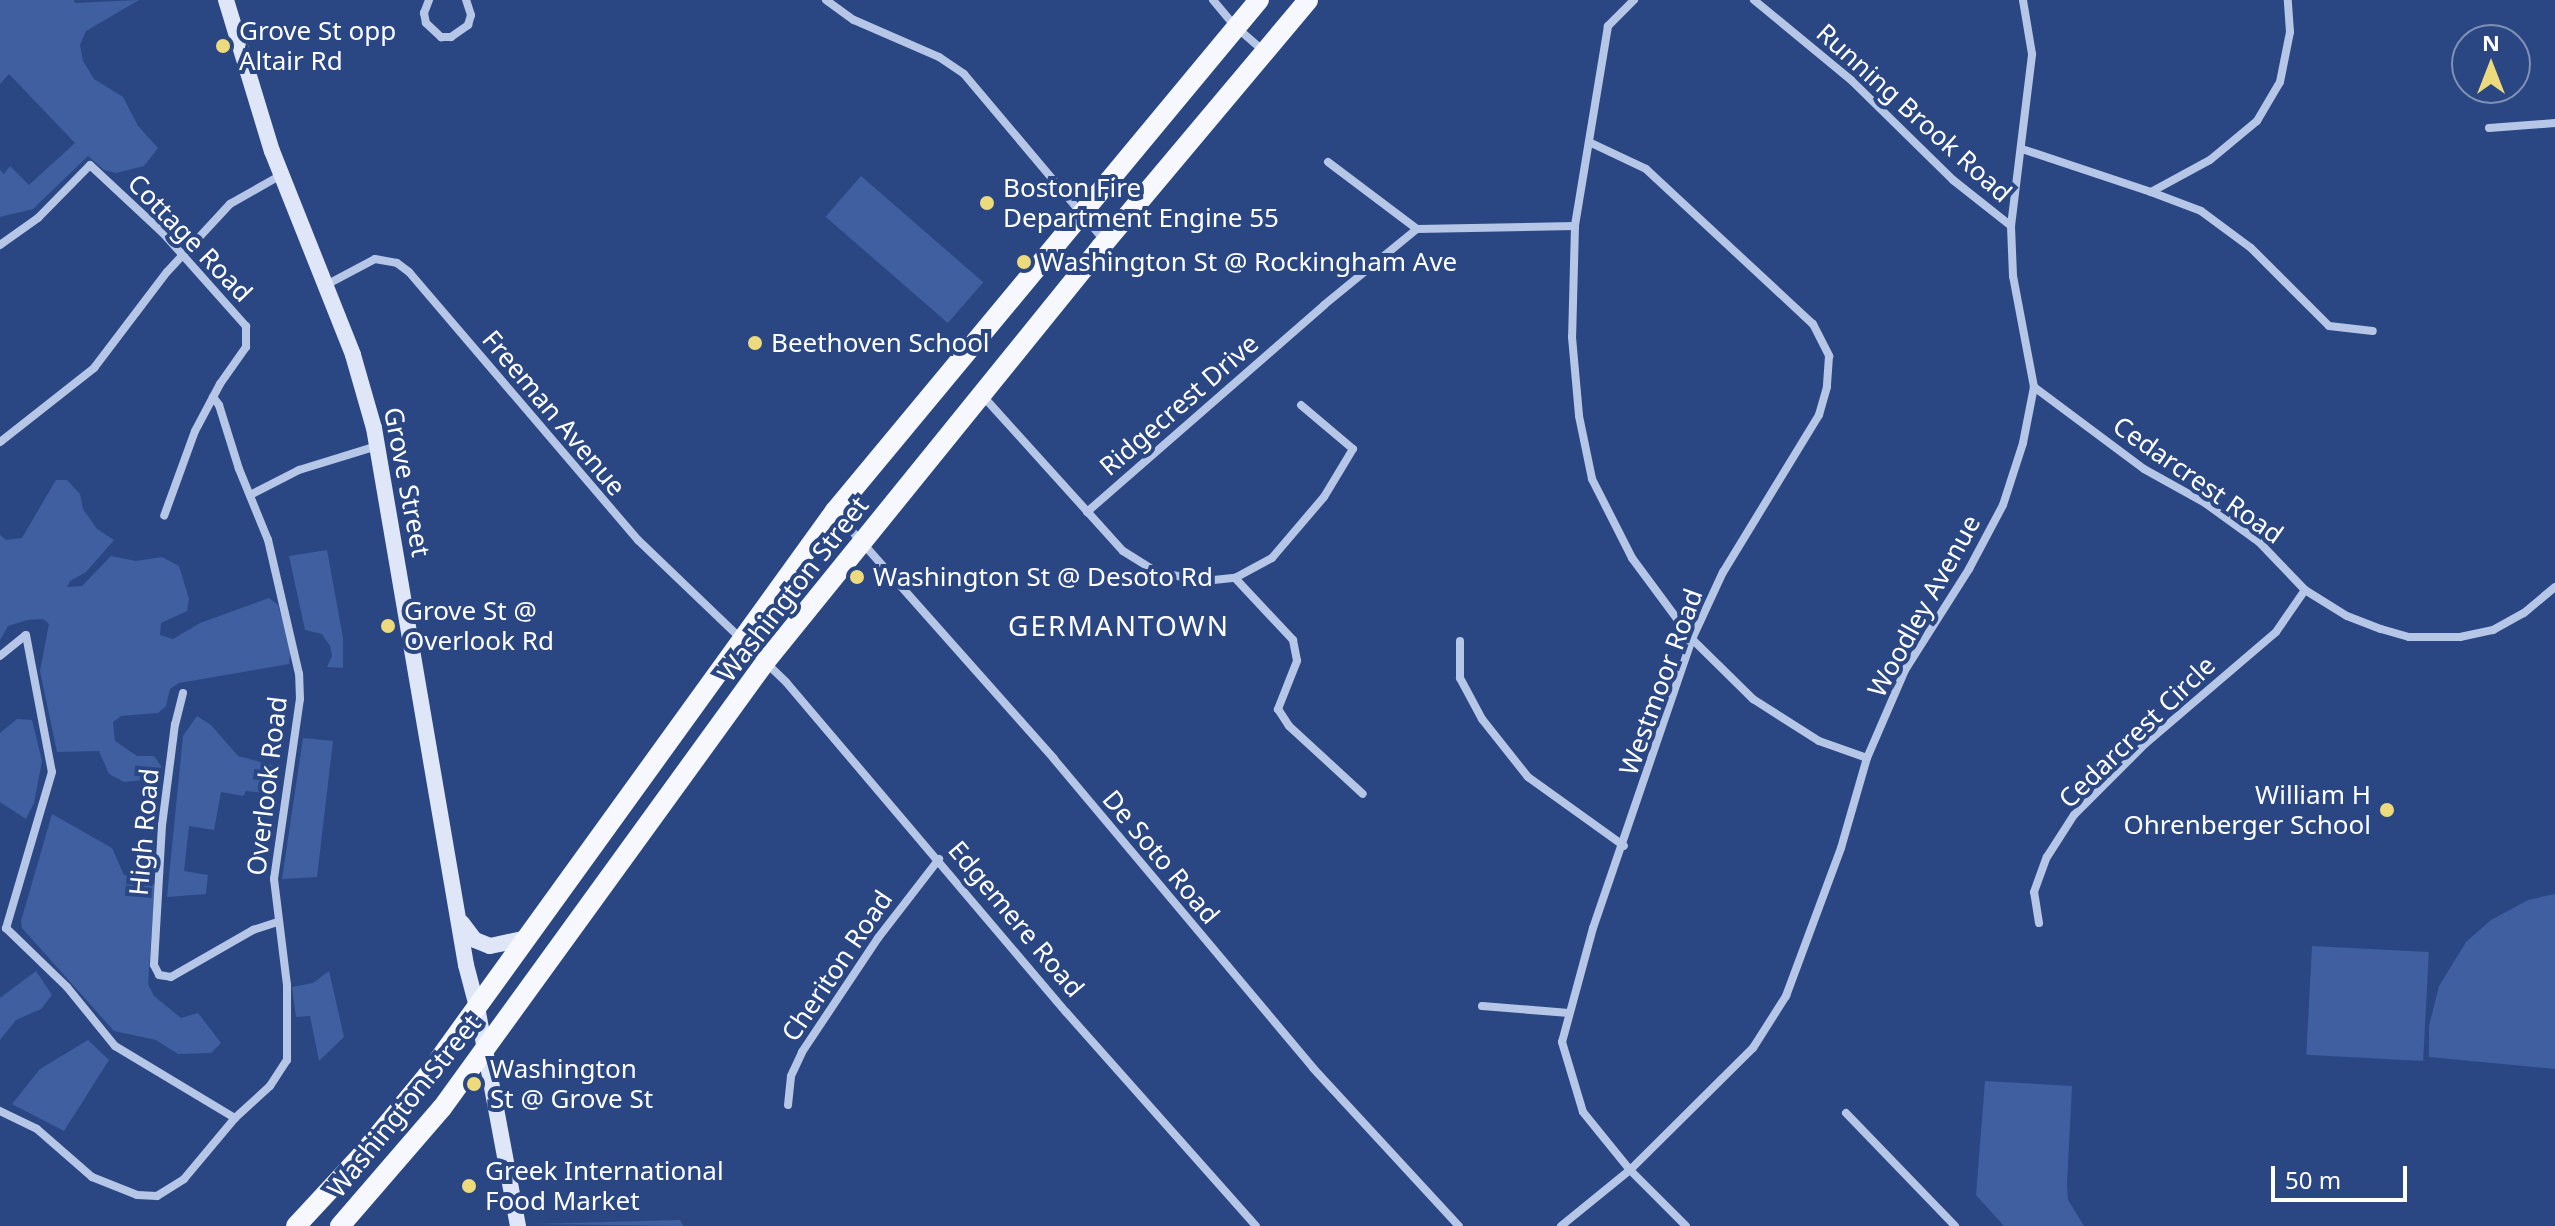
<!DOCTYPE html>
<style>
body{margin:0}
#map{position:relative;width:2555px;height:1226px;overflow:hidden;background:#2a4784;font-family:"Noto Sans",sans-serif}
div>[style]{position:absolute}
[style*='--x']{left:calc(var(--x)*1px);top:calc(var(--y)*1px);width:calc(var(--w)*1px);rotate:calc(var(--a)*1deg)}
.green>*{inset:0;background:#3f5fa0;transform-origin:0 0}
.street>*{height:8px;margin:-4px;padding:0 4px;transform-origin:4px;border-radius:4px;background:#b5c6e7}
.secondary>*{height:16px;margin:-8px;padding:0 8px;transform-origin:8px;border-radius:8px;background:#dee6f7}
.primary>*{height:20px;margin:-10px;padding:0 10px;transform-origin:10px;border-radius:10px;background:#f6f8fe}
.dots>*{width:22px;height:22px;translate:-50% -50%;box-sizing:border-box;border:4px solid #2a4784;border-radius:50%}
span{translate:-50% -50%;white-space:nowrap;text-align:center;line-height:1.15;-webkit-text-stroke:8px #2a4784;paint-order:stroke}
.poi-label{font-size:26px;color:#fff}
.left{translate:0 -50%;text-align:left}
.right{translate:-100% -50%;text-align:right}
.street-label{font-size:26px;color:#fff}
.neighbourhood-label{font-size:28px;color:#fff;letter-spacing:2px}
.north{position:absolute;left:2451px;top:24px;width:80px;height:80px;box-sizing:border-box;background:#2a4784;border:2px solid #7f91b5;border-radius:50%;rotate:0deg;font-size:22px;font-weight:700;line-height:32px;text-align:center;color:#fff}
.north::after{content:'';display:block;margin:auto;width:28px;height:36px;background:#edda7d;clip-path:polygon(50% 0,100% 100%,50% 72%,0 100%)}
.scale{position:absolute;left:2271px;top:1166px;width:136px;height:36px;box-sizing:border-box;border:4px solid #fff;border-top:0;padding-left:10px;font-size:24px;line-height:28px;white-space:nowrap;color:#fff;-webkit-text-stroke:6px #2a4784;paint-order:stroke}
</style>
<div id="map">
<div class="green">
<div style="clip-path:polygon(0 0,74px 0,75px 3px,139px 0,86px 31px,80px 45px,83px 61px,94px 79px,123px 97px,138px 126px,158px 148px,144px 166px,116px 173px,104px 170px,88px 156px,33px 209px,0 217px,0 170px,4px 174px,10px 166px,29px 185px,75px 143px,9px 74px,0 84px)"></div>
<div style="left:861px;top:176px;width:162px;height:54px;rotate:41deg"></div>
<div style="clip-path:polygon(56px 480px,67px 480px,80px 494px,83px 509px,97px 529px,114px 540px,86px 572px,70px 581px,67px 587px,82px 586px,111px 556px,136px 561px,162px 557px,179px 566px,189px 599px,187px 611px,161px 623px,160px 635px,173px 639px,200px 623px,269px 598px,278px 605px,291px 650px,289px 664px,179px 683px,170px 689px,166px 706px,158px 713px,121px 716px,113px 722px,115px 741px,137px 756px,154px 756px,161px 766px,161px 778px,124px 782px,109px 774px,99px 751px,57px 752px,40px 671px,49px 624px,43px 619px,27px 620px,8px 626px,0 640px,0 535px,6px 540px,22px 538px)"></div>
<div style="clip-path:polygon(327px 550px,343px 638px,343px 668px,327px 667px,332px 656px,330px 646px,322px 634px,305px 630px,289px 556px)"></div>
<div style="clip-path:polygon(197px 716px,211px 725px,238px 756px,279px 767px,274px 794px,246px 791px,243px 796px,221px 792px,214px 830px,189px 826px,184px 871px,208px 875px,206px 894px,167px 897px,183px 736px)"></div>
<div style="clip-path:polygon(17px 719px,32px 720px,42px 761px,34px 803px,26px 819px,0 802px,0 733px)"></div>
<div style="clip-path:polygon(303px 738px,333px 741px,317px 877px,282px 879px)"></div>
<div style="clip-path:polygon(52px 814px,112px 848px,124px 875px,143px 878px,155px 885px,148px 984px,154px 996px,181px 1018px,198px 1013px,221px 1043px,211px 1053px,178px 1054px,156px 1040px,114px 1031px,22px 928px,21px 921px)"></div>
<div style="clip-path:polygon(2555px 894px,2555px 1069px,2429px 1057px,2429px 1026px,2439px 986px,2466px 942px,2491px 920px,2528px 900px)"></div>
<div style="left:2312px;top:946px;width:117px;height:109px;rotate:3deg"></div>
<div style="clip-path:polygon(36px 971px,52px 995px,41px 1009px,16px 1020px,0 1040px,0 998px)"></div>
<div style="clip-path:polygon(329px 971px,344px 1037px,319px 1061px,310px 1016px,296px 1017px,292px 987px,313px 983px)"></div>
<div style="clip-path:polygon(88px 1040px,109px 1060px,64px 1131px,12px 1104px,40px 1069px)"></div>
<div style="clip-path:polygon(1985px 1081px,2072px 1086px,2067px 1184px,2068px 1200px,2084px 1226px,2004px 1226px,1976px 1195px)"></div>
<div style="clip-path:polygon(680px 1220px,683px 1226px,534px 1224px)"></div>
</div>
<div class="street">
<div style="--x:429;--y:0;--w:14;--a:111"></div>
<div style="--x:424;--y:13;--w:10;--a:79"></div>
<div style="--x:426;--y:23;--w:21;--a:43"></div>
<div style="--x:441;--y:37;--w:10;--a:0"></div>
<div style="--x:451;--y:37;--w:21;--a:-35"></div>
<div style="--x:468;--y:25;--w:10;--a:-73"></div>
<div style="--x:471;--y:15;--w:16;--a:-108"></div>
<div style="--x:826;--y:0;--w:34;--a:36"></div>
<div style="--x:854;--y:20;--w:93;--a:23.5"></div>
<div style="--x:939;--y:57;--w:30;--a:34"></div>
<div style="--x:964;--y:74;--w:217;--a:49.9"></div>
<div style="--x:1213;--y:0;--w:35;--a:50"></div>
<div style="--x:1236;--y:27;--w:37;--a:41"></div>
<div style="--x:1634;--y:0;--w:37;--a:135"></div>
<div style="--x:1608;--y:26;--w:203;--a:99.4"></div>
<div style="--x:1575;--y:226;--w:111;--a:91.5"></div>
<div style="--x:1572;--y:337;--w:79;--a:84.9"></div>
<div style="--x:1579;--y:416;--w:64;--a:78.3"></div>
<div style="--x:1592;--y:479;--w:89;--a:63.1"></div>
<div style="--x:1632;--y:558;--w:101;--a:53.5"></div>
<div style="--x:1692;--y:639;--w:86;--a:44.5"></div>
<div style="--x:1753;--y:699;--w:78;--a:32.5"></div>
<div style="--x:1819;--y:741;--w:51;--a:19.5"></div>
<div style="--x:1754;--y:0;--w:126;--a:39.5"></div>
<div style="--x:1851;--y:80;--w:143;--a:44.4"></div>
<div style="--x:1953;--y:180;--w:74;--a:38.4"></div>
<div style="--x:2489;--y:128;--w:66;--a:-4.3"></div>
<div style="--x:1589;--y:142;--w:63;--a:25.3"></div>
<div style="--x:1646;--y:169;--w:228;--a:42.9"></div>
<div style="--x:1813;--y:324;--w:36;--a:63"></div>
<div style="--x:1829;--y:356;--w:31;--a:94"></div>
<div style="--x:1827;--y:387;--w:29;--a:106"></div>
<div style="--x:1819;--y:415;--w:184;--a:121.4"></div>
<div style="--x:1723;--y:572;--w:74;--a:114.8"></div>
<div style="--x:1692;--y:639;--w:305;--a:108.9"></div>
<div style="--x:1593;--y:928;--w:118;--a:105.2"></div>
<div style="--x:1562;--y:1042;--w:73;--a:73.3"></div>
<div style="--x:1583;--y:1112;--w:75;--a:51"></div>
<div style="--x:1630;--y:1170;--w:79;--a:45"></div>
<div style="--x:2022;--y:149;--w:136;--a:18.4"></div>
<div style="--x:2151;--y:192;--w:67;--a:-28.5"></div>
<div style="--x:2210;--y:160;--w:61;--a:-39.7"></div>
<div style="--x:2257;--y:121;--w:45;--a:-59.5"></div>
<div style="--x:2280;--y:82;--w:51;--a:-78.7"></div>
<div style="--x:2290;--y:32;--w:32;--a:-94"></div>
<div style="--x:1328;--y:162;--w:111;--a:37"></div>
<div style="--x:1417;--y:229;--w:158;--a:-1.1"></div>
<div style="--x:2151;--y:192;--w:53;--a:20.8"></div>
<div style="--x:2201;--y:211;--w:62;--a:36.5"></div>
<div style="--x:2251;--y:248;--w:110;--a:45"></div>
<div style="--x:2329;--y:326;--w:44;--a:6.5"></div>
<div style="--x:0;--y:245;--w:47;--a:-35.4"></div>
<div style="--x:38;--y:218;--w:74;--a:-45.5"></div>
<div style="--x:90;--y:165;--w:100;--a:43"></div>
<div style="--x:163;--y:233;--w:125;--a:48.3"></div>
<div style="--x:246;--y:326;--w:21;--a:90"></div>
<div style="--x:246;--y:347;--w:45;--a:125.1"></div>
<div style="--x:220;--y:384;--w:53;--a:118"></div>
<div style="--x:195;--y:431;--w:90;--a:110"></div>
<div style="--x:326;--y:285;--w:55;--a:-28"></div>
<div style="--x:375;--y:259;--w:22;--a:10"></div>
<div style="--x:397;--y:263;--w:15;--a:37"></div>
<div style="--x:409;--y:272;--w:353;--a:49.5"></div>
<div style="--x:638;--y:540;--w:205;--a:43.8"></div>
<div style="--x:786;--y:682;--w:433;--a:49.7"></div>
<div style="--x:1066;--y:1012;--w:286;--a:48.4"></div>
<div style="--x:2034;--y:387;--w:137;--a:36.7"></div>
<div style="--x:2144;--y:469;--w:70;--a:29.1"></div>
<div style="--x:2205;--y:503;--w:67;--a:35.8"></div>
<div style="--x:2259;--y:542;--w:66;--a:46.2"></div>
<div style="--x:2305;--y:590;--w:49;--a:31.8"></div>
<div style="--x:2347;--y:616;--w:36;--a:21"></div>
<div style="--x:2381;--y:629;--w:29;--a:16"></div>
<div style="--x:2409;--y:637;--w:51;--a:0"></div>
<div style="--x:2460;--y:637;--w:34;--a:-12"></div>
<div style="--x:2493;--y:630;--w:35;--a:-29"></div>
<div style="--x:2524;--y:613;--w:40;--a:-40"></div>
<div style="--x:982;--y:395;--w:210;--a:47.9"></div>
<div style="--x:1123;--y:551;--w:39;--a:32"></div>
<div style="--x:1156;--y:572;--w:49;--a:10.6"></div>
<div style="--x:1204;--y:581;--w:31;--a:-6"></div>
<div style="--x:1235;--y:578;--w:42;--a:-28.4"></div>
<div style="--x:1272;--y:558;--w:80;--a:-49.6"></div>
<div style="--x:1324;--y:497;--w:56;--a:-58.9"></div>
<div style="--x:1353;--y:449;--w:68;--a:-139.8"></div>
<div style="--x:0;--y:442;--w:120;--a:-38.2"></div>
<div style="--x:94;--y:368;--w:121;--a:-52.8"></div>
<div style="--x:167;--y:272;--w:93;--a:-47.2"></div>
<div style="--x:230;--y:204;--w:59;--a:-29.6"></div>
<div style="--x:250;--y:495;--w:55;--a:-27"></div>
<div style="--x:299;--y:470;--w:82;--a:-17.1"></div>
<div style="--x:835;--y:512;--w:330;--a:48.4"></div>
<div style="--x:1054;--y:759;--w:403;--a:50"></div>
<div style="--x:1313;--y:1068;--w:215;--a:47.3"></div>
<div style="--x:1087;--y:512;--w:315;--a:-41.1"></div>
<div style="--x:1324;--y:305;--w:120;--a:-39.3"></div>
<div style="--x:1235;--y:578;--w:85;--a:46.9"></div>
<div style="--x:1293;--y:640;--w:21;--a:79"></div>
<div style="--x:1297;--y:661;--w:52;--a:111.6"></div>
<div style="--x:1278;--y:709;--w:20;--a:57"></div>
<div style="--x:1289;--y:726;--w:100;--a:42.6"></div>
<div style="--x:1460;--y:641;--w:37;--a:90"></div>
<div style="--x:1460;--y:678;--w:47;--a:61.8"></div>
<div style="--x:1482;--y:719;--w:74;--a:51.6"></div>
<div style="--x:1528;--y:777;--w:118;--a:35.7"></div>
<div style="--x:0;--y:656;--w:33;--a:-39"></div>
<div style="--x:26;--y:635;--w:139;--a:79.3"></div>
<div style="--x:52;--y:772;--w:163;--a:106.4"></div>
<div style="--x:6;--y:928;--w:85;--a:44"></div>
<div style="--x:67;--y:987;--w:76;--a:50.9"></div>
<div style="--x:115;--y:1046;--w:140;--a:31"></div>
<div style="--x:183;--y:693;--w:32;--a:104"></div>
<div style="--x:175;--y:724;--w:102;--a:97.3"></div>
<div style="--x:162;--y:825;--w:140;--a:93.3"></div>
<div style="--x:154;--y:965;--w:11;--a:63"></div>
<div style="--x:159;--y:975;--w:12;--a:9"></div>
<div style="--x:171;--y:977;--w:95;--a:-29.8"></div>
<div style="--x:253;--y:930;--w:25;--a:-18"></div>
<div style="--x:2039;--y:923;--w:31;--a:-99"></div>
<div style="--x:2034;--y:892;--w:37;--a:-70"></div>
<div style="--x:2047;--y:857;--w:50;--a:-57.3"></div>
<div style="--x:2074;--y:815;--w:100;--a:-45"></div>
<div style="--x:2145;--y:744;--w:172;--a:-40.5"></div>
<div style="--x:2276;--y:632;--w:51;--a:-55.4"></div>
<div style="--x:1482;--y:1006;--w:87;--a:4.6"></div>
<div style="--x:788;--y:1105;--w:29;--a:-84"></div>
<div style="--x:791;--y:1076;--w:26;--a:-65"></div>
<div style="--x:802;--y:1052;--w:137;--a:-56.3"></div>
<div style="--x:878;--y:938;--w:100;--a:-52.3"></div>
<div style="--x:0;--y:1111;--w:41;--a:25.9"></div>
<div style="--x:37;--y:1129;--w:73;--a:41.1"></div>
<div style="--x:92;--y:1177;--w:48;--a:21.8"></div>
<div style="--x:137;--y:1195;--w:20;--a:3"></div>
<div style="--x:157;--y:1196;--w:32;--a:-32"></div>
<div style="--x:184;--y:1179;--w:80;--a:-50.1"></div>
<div style="--x:235;--y:1118;--w:47;--a:-42.4"></div>
<div style="--x:270;--y:1086;--w:31;--a:-57"></div>
<div style="--x:287;--y:1060;--w:75;--a:-90"></div>
<div style="--x:287;--y:985;--w:107;--a:-97"></div>
<div style="--x:274;--y:879;--w:182;--a:-81.8"></div>
<div style="--x:300;--y:699;--w:25;--a:-92"></div>
<div style="--x:299;--y:674;--w:138;--a:-103"></div>
<div style="--x:268;--y:540;--w:77;--a:-112.2"></div>
<div style="--x:239;--y:469;--w:67;--a:-107.4"></div>
<div style="--x:219;--y:405;--w:10;--a:-127"></div>
<div style="--x:1846;--y:1113;--w:157;--a:46"></div>
<div style="--x:1561;--y:1226;--w:89;--a:-39.1"></div>
<div style="--x:1630;--y:1170;--w:173;--a:-44.8"></div>
<div style="--x:1753;--y:1048;--w:62;--a:-57.6"></div>
<div style="--x:1786;--y:996;--w:158;--a:-69.6"></div>
<div style="--x:1841;--y:848;--w:94;--a:-73.9"></div>
<div style="--x:1867;--y:758;--w:96;--a:-66.6"></div>
<div style="--x:1905;--y:670;--w:120;--a:-57.6"></div>
<div style="--x:1969;--y:569;--w:72;--a:-62"></div>
<div style="--x:2003;--y:505;--w:65;--a:-72.1"></div>
<div style="--x:2023;--y:443;--w:57;--a:-78.9"></div>
<div style="--x:2034;--y:387;--w:113;--a:-100.7"></div>
<div style="--x:2013;--y:276;--w:50;--a:-92.3"></div>
<div style="--x:2011;--y:226;--w:173;--a:-83"></div>
<div style="--x:2032;--y:54;--w:55;--a:-99.5"></div>
</div>
<div class="secondary">
<div style="--x:226;--y:0;--w:158;--a:73.1"></div>
<div style="--x:272;--y:151;--w:219;--a:68.3"></div>
<div style="--x:353;--y:355;--w:76;--a:74"></div>
<div style="--x:374;--y:428;--w:545;--a:80.28"></div>
<div style="--x:466;--y:965;--w:43;--a:75.3"></div>
<div style="--x:477;--y:1007;--w:223;--a:79.4"></div>
<div style="--x:462;--y:923;--w:21;--a:53"></div>
<div style="--x:475;--y:940;--w:16;--a:22"></div>
<div style="--x:490;--y:946;--w:38;--a:-12"></div>
</div>
<div class="primary">
<div style="--x:296;--y:1226;--w:96;--a:-47.1"></div>
<div style="--x:361;--y:1156;--w:104;--a:-50.5"></div>
<div style="--x:427;--y:1076;--w:697;--a:-54.17"></div>
<div style="--x:835;--y:511;--w:664;--a:-50.32"></div>
<div style="--x:340;--y:1226;--w:156;--a:-49.2"></div>
<div style="--x:442;--y:1108;--w:552;--a:-54.06"></div>
<div style="--x:766;--y:661;--w:533;--a:-51.02"></div>
<div style="--x:1101;--y:247;--w:322;--a:-50"></div>
</div>
<div class="dots">
<div style="left:223px;top:46px;background:#edda7d"></div>
<div style="left:987px;top:203px;background:#edda7d"></div>
<div style="left:1024px;top:262px;background:#edda7d"></div>
<div style="left:755px;top:343px;background:#edda7d"></div>
<div style="left:857px;top:577px;background:#edda7d"></div>
<div style="left:388px;top:626px;background:#edda7d"></div>
<div style="left:2387px;top:810px;background:#edda7d"></div>
<div style="left:474px;top:1084px;background:#edda7d"></div>
<div style="left:469px;top:1186px;background:#edda7d"></div>
</div>
<div class="poi-label">
<span class="left" style="left:239px;top:46px">Grove St opp<br>Altair Rd</span>
<span class="left" style="left:1003px;top:203px">Boston Fire<br>Department Engine 55</span>
<span class="left" style="left:1040px;top:262px">Washington St @ Rockingham Ave</span>
<span class="left" style="left:771px;top:343px">Beethoven School</span>
<span class="left" style="left:873px;top:577px">Washington St @ Desoto Rd</span>
<span class="left" style="left:404px;top:626px">Grove St @<br>Overlook Rd</span>
<span class="right" style="left:2371px;top:810px">William H<br>Ohrenberger School</span>
<span class="left" style="left:490px;top:1084px">Washington<br>St @ Grove St</span>
<span class="left" style="left:485px;top:1186px">Greek International<br>Food Market</span>
</div>
<div class="street-label">
<span style="left:1914px;top:113px;rotate:42deg">Running Brook Road</span>
<span style="left:190px;top:238px;rotate:46deg">Cottage Road</span>
<span style="left:1179px;top:405px;rotate:-41deg">Ridgecrest Drive</span>
<span style="left:554px;top:413px;rotate:50deg">Freeman Avenue</span>
<span style="left:2198px;top:480px;rotate:35deg">Cedarcrest Road</span>
<span style="left:407px;top:482px;rotate:79deg">Grove Street</span>
<span style="left:793px;top:589px;rotate:-52deg">Washington Street</span>
<span style="left:1924px;top:606px;rotate:-61deg">Woodley Avenue</span>
<span style="left:1661px;top:682px;rotate:-70deg">Westmoor Road</span>
<span style="left:2137px;top:732px;rotate:-44deg">Cedarcrest Circle</span>
<span style="left:267px;top:786px;rotate:-83deg">Overlook Road</span>
<span style="left:144px;top:832px;rotate:-85deg">High Road</span>
<span style="left:1161px;top:857px;rotate:50deg">De Soto Road</span>
<span style="left:1016px;top:919px;rotate:50deg">Edgemere Road</span>
<span style="left:837px;top:966px;rotate:-56deg">Cheriton Road</span>
<span style="left:404px;top:1106px;rotate:-51deg">Washington Street</span>
</div>
<div class="neighbourhood-label">
<span style="left:1119px;top:625px">GERMANTOWN</span>
</div>
<div class="north">N</div>
<div class="scale">50 m</div>
</div>
